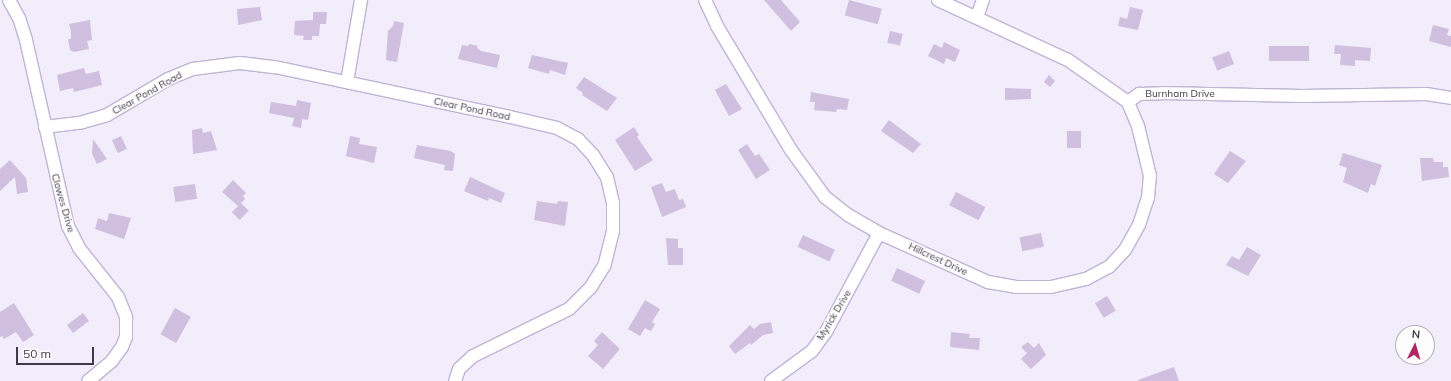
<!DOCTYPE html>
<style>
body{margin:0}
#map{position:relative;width:1451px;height:381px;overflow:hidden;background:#f1edfa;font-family:Mulish,sans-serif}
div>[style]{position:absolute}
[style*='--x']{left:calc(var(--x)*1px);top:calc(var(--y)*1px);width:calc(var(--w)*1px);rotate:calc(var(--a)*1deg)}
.building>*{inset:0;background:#d0bfdf;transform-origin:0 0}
.roads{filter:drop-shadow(1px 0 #bfb4d4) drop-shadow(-1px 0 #bfb4d4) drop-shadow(0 1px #bfb4d4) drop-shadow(0 -1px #bfb4d4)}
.minor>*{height:12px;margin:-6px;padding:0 6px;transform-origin:6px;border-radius:6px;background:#fff}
span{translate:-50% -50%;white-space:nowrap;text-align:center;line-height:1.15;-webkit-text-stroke:3px #fdfdfd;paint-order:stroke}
.street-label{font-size:10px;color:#3f3a47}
.north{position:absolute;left:1395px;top:325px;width:40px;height:40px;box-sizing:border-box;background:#fdfdfd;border:1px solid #b1afb4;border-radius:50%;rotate:5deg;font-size:11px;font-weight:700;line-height:16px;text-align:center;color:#3f3a47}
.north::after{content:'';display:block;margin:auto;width:14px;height:18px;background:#b22661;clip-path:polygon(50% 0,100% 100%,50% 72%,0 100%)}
.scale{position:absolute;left:16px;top:347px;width:78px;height:18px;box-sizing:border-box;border:2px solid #3f3a47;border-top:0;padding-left:5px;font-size:12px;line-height:14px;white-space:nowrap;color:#3f3a47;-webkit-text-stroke:3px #fdfdfd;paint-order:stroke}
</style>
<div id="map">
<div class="building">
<div style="clip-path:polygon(764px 0,781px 0,800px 22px,791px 31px)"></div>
<div style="left:849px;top:0;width:34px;height:16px;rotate:15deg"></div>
<div style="clip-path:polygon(260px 7px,262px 20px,238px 25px,237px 9px)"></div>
<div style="clip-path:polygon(1130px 7px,1143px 10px,1138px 30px,1118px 26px,1120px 17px,1127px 19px)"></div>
<div style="clip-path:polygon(313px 12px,327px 12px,326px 24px,320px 24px,319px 36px,312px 36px,312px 40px,303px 40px,304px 36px,294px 35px,295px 21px,313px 20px)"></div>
<div style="clip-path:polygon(90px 20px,92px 40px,87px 41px,89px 49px,74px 52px,70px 50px,68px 39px,71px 39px,71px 32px,69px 24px)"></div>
<div style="clip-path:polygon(394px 21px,404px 23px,397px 62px,386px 60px,388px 31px,393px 26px)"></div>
<div style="clip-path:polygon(1433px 25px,1449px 29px,1447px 35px,1451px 36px,1451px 47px,1429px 41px)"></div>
<div style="left:890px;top:31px;width:13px;height:12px;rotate:13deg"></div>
<div style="clip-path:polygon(944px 42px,960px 50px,955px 62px,946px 58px,944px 64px,928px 56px,934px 44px,942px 48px)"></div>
<div style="clip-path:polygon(469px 44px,478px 46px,477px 48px,481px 51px,500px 55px,497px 68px,458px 59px,462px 45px,468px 46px)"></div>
<div style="clip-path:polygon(1335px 45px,1371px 48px,1370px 61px,1355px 60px,1355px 66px,1340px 65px,1341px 54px,1334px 54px)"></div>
<div style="left:1269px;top:46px;width:40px;height:15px"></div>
<div style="left:1229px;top:51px;width:14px;height:18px;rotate:69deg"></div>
<div style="clip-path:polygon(532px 55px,568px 63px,565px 75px,550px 70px,549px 74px,528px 68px)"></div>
<div style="clip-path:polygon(84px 68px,86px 74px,99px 71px,102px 85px,74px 92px,73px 88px,60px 91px,57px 75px)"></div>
<div style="clip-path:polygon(1049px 75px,1055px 81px,1050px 87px,1044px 82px)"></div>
<div style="clip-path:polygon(584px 77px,617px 98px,607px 111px,582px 95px,583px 93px,576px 88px)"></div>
<div style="clip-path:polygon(726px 84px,742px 109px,729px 116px,715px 90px)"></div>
<div style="clip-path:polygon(1005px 88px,1031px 89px,1031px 99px,1005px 100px)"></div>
<div style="clip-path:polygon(811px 92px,849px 99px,847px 110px,837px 109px,836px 112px,814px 110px,815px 102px,810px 102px)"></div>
<div style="clip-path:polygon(297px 100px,311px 103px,308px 120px,302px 119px,301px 128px,292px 126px,294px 118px,269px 113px,271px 102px,296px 106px)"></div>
<div style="clip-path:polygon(889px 120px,921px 144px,913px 153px,881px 131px)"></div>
<div style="clip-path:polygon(634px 127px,639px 135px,637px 137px,653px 160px,635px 171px,615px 140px)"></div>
<div style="clip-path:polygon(202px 128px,203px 133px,211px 131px,217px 150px,193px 154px,192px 130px)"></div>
<div style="left:1067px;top:131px;width:14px;height:17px"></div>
<div style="left:121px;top:136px;width:14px;height:10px;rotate:65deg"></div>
<div style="clip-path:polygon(350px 136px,360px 138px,359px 144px,377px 147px,374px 163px,346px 156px)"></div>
<div style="clip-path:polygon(93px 139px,107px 159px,97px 164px,92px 154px)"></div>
<div style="clip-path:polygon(747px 144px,755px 156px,759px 154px,770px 170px,756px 179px,738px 150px)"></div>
<div style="clip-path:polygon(417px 145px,451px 151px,455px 154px,453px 171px,444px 170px,445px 165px,414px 158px)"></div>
<div style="clip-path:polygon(1230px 151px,1246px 161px,1228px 183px,1214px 174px)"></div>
<div style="clip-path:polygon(1343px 153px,1382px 165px,1375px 186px,1371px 184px,1368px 193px,1343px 182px,1347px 168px,1339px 165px)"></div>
<div style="clip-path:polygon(1420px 158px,1433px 158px,1434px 162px,1443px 162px,1443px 167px,1448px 167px,1449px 177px,1422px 181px)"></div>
<div style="clip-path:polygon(10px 160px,26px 178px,28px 192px,17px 194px,15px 177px,0 191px,0 169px)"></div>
<div style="clip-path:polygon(470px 177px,505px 193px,501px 203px,489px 198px,488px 201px,464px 191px)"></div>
<div style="clip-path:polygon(233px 180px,246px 193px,243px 196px,245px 199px,238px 206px,222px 192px)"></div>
<div style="clip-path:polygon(662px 183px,666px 192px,675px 189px,679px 200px,683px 199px,686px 207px,662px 217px,651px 187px)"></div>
<div style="left:195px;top:184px;width:15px;height:22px;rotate:82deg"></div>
<div style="left:956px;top:192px;width:33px;height:15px;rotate:27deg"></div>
<div style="clip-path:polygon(537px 201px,557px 204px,558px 201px,568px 202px,565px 226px,534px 220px)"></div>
<div style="left:241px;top:203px;width:11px;height:13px;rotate:45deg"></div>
<div style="clip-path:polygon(109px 213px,131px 218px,124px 239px,95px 229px,98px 218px,107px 221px)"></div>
<div style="left:1041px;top:233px;width:14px;height:22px;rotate:78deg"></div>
<div style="left:803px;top:235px;width:35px;height:13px;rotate:25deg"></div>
<div style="clip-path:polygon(666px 238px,678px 239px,678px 248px,683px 248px,683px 265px,668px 265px)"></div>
<div style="clip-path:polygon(1247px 247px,1261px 255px,1248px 276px,1226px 265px,1232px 256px,1239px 260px)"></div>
<div style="left:897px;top:268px;width:31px;height:14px;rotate:25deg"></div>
<div style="left:1107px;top:296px;width:17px;height:14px;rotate:59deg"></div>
<div style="clip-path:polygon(645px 300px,660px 309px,652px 322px,655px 324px,651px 331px,645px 328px,640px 336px,628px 329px)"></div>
<div style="clip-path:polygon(14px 303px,34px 335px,23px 342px,16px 332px,4px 339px,2px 336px,0 337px,0 312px)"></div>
<div style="left:175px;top:308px;width:18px;height:30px;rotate:29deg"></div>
<div style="left:83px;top:313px;width:10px;height:20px;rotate:53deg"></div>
<div style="clip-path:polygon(771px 322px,773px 333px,763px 335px,751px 345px,750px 343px,735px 354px,729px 346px,750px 325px,754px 329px,760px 324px)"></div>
<div style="clip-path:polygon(602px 332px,620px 349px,603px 369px,588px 356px,598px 345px,594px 341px)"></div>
<div style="clip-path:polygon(951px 332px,970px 334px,969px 338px,980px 338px,979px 350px,950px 347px)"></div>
<div style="clip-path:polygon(1028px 342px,1034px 348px,1039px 343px,1046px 355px,1031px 369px,1021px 359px,1027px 353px,1021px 347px)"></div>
<div style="clip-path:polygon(1174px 367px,1179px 381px,1138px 381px,1138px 380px)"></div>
</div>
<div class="roads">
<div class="minor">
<div style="--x:9;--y:0;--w:21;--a:61"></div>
<div style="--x:19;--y:18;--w:23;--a:72"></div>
<div style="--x:26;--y:40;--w:191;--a:77.3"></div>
<div style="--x:68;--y:226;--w:25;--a:63"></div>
<div style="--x:79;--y:248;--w:63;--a:51.5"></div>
<div style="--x:118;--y:297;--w:22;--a:68"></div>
<div style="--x:126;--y:317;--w:20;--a:90"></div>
<div style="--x:126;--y:337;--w:11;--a:112"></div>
<div style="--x:122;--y:347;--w:17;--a:126"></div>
<div style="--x:112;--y:361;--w:31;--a:140"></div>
<div style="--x:705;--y:0;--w:29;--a:65"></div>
<div style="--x:717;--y:26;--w:144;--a:59.2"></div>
<div style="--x:791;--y:150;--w:58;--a:54.1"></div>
<div style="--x:825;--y:197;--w:29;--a:38"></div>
<div style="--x:848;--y:215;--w:36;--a:30"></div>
<div style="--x:879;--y:233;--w:120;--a:24.2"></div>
<div style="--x:988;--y:282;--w:27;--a:10"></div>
<div style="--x:1015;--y:287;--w:36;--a:0"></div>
<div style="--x:1051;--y:287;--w:36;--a:-13"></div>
<div style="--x:1086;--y:279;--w:26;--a:-28"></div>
<div style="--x:1109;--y:267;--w:23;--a:-47"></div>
<div style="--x:1125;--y:250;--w:29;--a:-61"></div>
<div style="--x:1139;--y:225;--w:28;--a:-72"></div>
<div style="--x:1148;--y:198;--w:22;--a:-85"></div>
<div style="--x:1150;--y:176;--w:51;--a:-103.5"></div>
<div style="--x:1138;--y:126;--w:26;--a:-113"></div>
<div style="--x:938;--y:0;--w:143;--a:24.8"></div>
<div style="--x:1068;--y:60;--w:73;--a:35"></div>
<div style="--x:1128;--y:102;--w:14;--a:-36"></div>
<div style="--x:1139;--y:94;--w:24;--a:-2"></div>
<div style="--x:1163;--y:93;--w:139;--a:1.2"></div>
<div style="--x:1302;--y:96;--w:124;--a:-0.9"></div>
<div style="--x:1426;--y:94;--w:25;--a:9"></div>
<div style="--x:977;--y:17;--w:18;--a:-71"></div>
<div style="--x:347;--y:82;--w:83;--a:-80.3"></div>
<div style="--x:45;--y:127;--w:38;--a:-7"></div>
<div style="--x:83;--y:122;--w:25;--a:-16"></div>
<div style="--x:107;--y:115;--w:71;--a:-30.5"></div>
<div style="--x:168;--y:79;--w:27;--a:-22"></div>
<div style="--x:193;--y:69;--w:47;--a:-7.3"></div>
<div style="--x:240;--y:63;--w:35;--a:7"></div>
<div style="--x:275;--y:67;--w:240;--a:12"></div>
<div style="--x:510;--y:117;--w:48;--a:13.2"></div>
<div style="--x:557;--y:128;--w:24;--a:28"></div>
<div style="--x:578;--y:139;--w:22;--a:47"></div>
<div style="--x:593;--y:155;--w:26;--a:58"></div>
<div style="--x:607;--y:177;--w:27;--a:77"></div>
<div style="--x:613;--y:203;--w:28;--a:90"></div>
<div style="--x:613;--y:231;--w:36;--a:104"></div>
<div style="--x:604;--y:266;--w:26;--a:122"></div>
<div style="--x:590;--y:288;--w:30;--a:135"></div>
<div style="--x:569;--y:309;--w:107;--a:153.9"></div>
<div style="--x:473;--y:356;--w:19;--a:137"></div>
<div style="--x:459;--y:369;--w:13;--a:108"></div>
<div style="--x:771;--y:381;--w:51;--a:-36.2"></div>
<div style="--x:812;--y:351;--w:26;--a:-54"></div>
<div style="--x:827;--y:330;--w:110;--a:-61.8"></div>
</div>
</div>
<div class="street-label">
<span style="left:147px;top:93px;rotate:-29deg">Clear Pond Road</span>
<span style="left:1180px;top:94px">Burnham Drive</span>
<span style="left:472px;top:109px;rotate:12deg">Clear Pond Road</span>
<span style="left:63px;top:203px;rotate:74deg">Clowes Drive</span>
<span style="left:938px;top:259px;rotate:25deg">Hillcrest Drive</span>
<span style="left:834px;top:315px;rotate:-59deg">Myrick Drive</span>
</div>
<div class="north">N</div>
<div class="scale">50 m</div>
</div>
